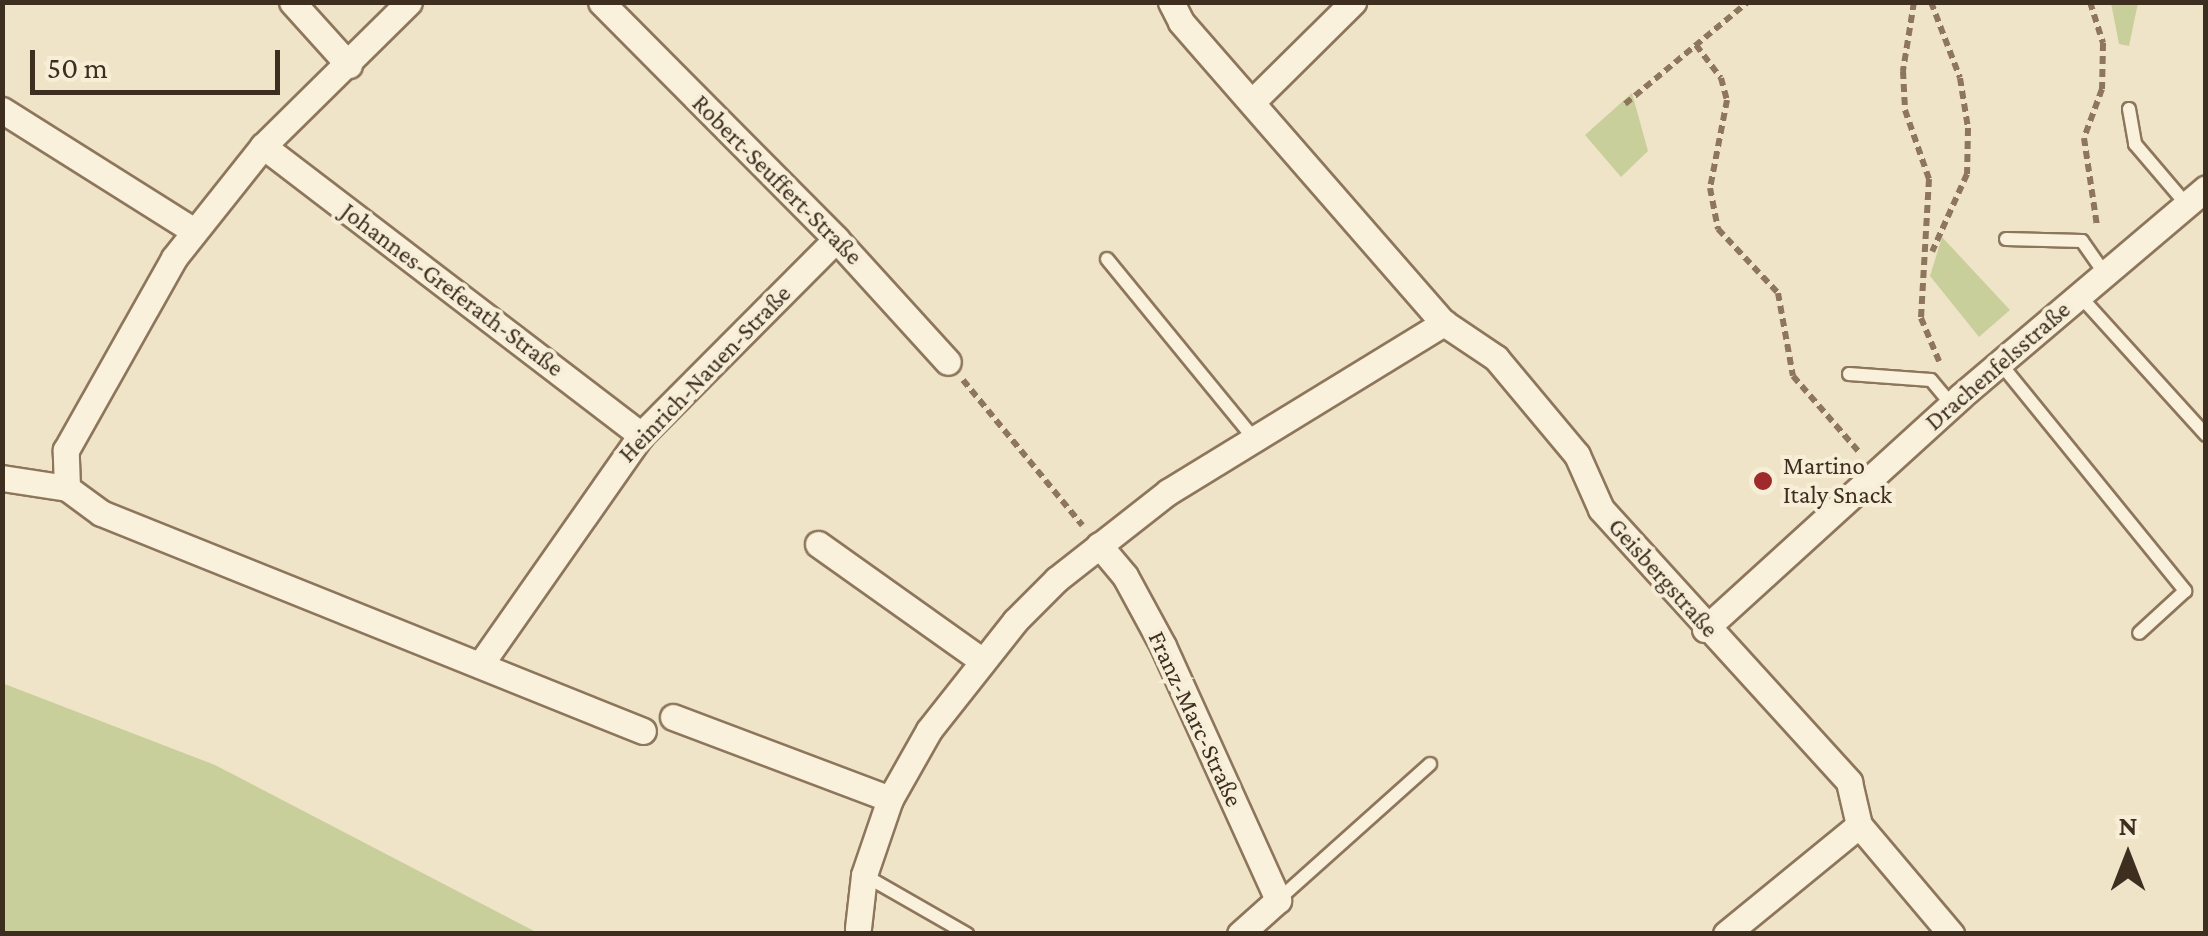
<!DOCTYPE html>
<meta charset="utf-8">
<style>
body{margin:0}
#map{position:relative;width:2208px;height:936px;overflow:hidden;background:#f0e4c8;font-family:"Crimson Pro",serif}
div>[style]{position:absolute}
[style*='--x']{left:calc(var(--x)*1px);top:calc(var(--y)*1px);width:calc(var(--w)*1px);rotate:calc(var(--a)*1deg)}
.green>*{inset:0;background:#c9cf9b}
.path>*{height:6px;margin-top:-3px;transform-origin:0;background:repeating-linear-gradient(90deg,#8d765c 0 8px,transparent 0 13px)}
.roads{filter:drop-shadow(2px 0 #8d765c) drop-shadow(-2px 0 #8d765c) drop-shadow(0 2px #8d765c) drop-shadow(0 -2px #8d765c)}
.service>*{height:12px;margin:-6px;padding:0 6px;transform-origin:6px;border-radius:6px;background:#faf1dc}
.minor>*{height:25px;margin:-12.5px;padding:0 12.5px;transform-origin:12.5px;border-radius:12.5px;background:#faf1dc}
.dots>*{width:28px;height:28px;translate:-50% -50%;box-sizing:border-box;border:5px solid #f7eed8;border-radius:50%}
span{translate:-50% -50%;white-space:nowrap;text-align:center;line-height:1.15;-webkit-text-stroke:8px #f7eed8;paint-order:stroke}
.street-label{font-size:25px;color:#3d2e20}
.poi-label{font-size:25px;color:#3d2e20}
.left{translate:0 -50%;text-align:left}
.frame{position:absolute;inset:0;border:5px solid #3d2e20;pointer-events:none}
.north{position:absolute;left:2078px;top:806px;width:100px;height:100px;-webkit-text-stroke:8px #f7eed8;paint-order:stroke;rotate:0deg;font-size:28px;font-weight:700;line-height:40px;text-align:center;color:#3d2e20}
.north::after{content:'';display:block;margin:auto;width:35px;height:45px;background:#3d2e20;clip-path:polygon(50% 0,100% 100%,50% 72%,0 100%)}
.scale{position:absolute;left:30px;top:50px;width:250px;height:45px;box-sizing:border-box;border:5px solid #3d2e20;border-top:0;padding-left:12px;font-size:30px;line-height:35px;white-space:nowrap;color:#3d2e20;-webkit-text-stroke:8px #f7eed8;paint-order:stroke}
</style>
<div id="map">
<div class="green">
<div style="clip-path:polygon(2111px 3px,2138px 3px,2129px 46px,2119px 44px)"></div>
<div style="clip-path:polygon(1632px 93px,1648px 151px,1621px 177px,1585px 135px)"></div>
<div style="clip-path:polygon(1942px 237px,2010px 310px,1979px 337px,1930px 276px)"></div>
<div style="clip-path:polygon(2px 683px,215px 765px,538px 933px,3px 933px)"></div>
</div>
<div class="path">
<div style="--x:1914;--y:2;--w:70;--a:99.1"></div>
<div style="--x:1903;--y:71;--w:39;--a:87"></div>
<div style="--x:1905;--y:110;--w:73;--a:70.8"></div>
<div style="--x:1929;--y:179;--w:139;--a:93.3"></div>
<div style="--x:1921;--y:318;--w:47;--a:67.3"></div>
<div style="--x:1931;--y:2;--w:81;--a:69.1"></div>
<div style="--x:1960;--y:78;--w:51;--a:80.9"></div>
<div style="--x:1968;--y:128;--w:46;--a:91.2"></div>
<div style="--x:1967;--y:174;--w:85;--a:114.2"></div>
<div style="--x:2090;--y:2;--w:43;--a:72.4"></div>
<div style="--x:2103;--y:43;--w:46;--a:91.2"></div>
<div style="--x:2102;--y:89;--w:52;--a:110.2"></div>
<div style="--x:2084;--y:138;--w:89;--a:81.6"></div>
<div style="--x:1696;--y:45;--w:41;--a:52.9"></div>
<div style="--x:1721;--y:78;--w:23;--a:75"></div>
<div style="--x:1727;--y:100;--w:90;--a:100.9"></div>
<div style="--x:1710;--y:188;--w:42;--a:79"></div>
<div style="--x:1718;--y:229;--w:88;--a:46.8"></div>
<div style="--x:1778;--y:293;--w:84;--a:79.8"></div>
<div style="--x:1793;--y:376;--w:101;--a:49"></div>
<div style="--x:1625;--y:104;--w:160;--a:-39.7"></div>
<div style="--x:963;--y:380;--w:188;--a:50.6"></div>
</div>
<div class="roads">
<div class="service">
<div style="--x:2129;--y:109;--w:36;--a:80"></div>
<div style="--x:2135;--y:144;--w:79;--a:49.6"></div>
<div style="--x:2006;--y:239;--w:76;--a:1.5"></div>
<div style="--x:2082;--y:241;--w:39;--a:55"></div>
<div style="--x:1107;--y:259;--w:229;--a:50.7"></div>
<div style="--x:2079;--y:295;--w:189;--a:47.8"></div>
<div style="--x:2000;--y:363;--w:294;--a:50.9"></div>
<div style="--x:2185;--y:591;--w:62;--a:137.6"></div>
<div style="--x:1849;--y:374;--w:82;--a:4.2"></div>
<div style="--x:1931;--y:380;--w:33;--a:50"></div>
<div style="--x:864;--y:875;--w:119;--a:29.8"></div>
<div style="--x:1278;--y:900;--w:204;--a:-41.8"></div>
</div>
<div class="minor">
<div style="--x:292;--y:2;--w:85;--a:47.9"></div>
<div style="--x:601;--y:2;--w:334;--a:45.2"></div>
<div style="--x:836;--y:239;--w:166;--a:47.7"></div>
<div style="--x:1171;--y:2;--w:22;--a:63"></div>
<div style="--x:1181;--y:22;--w:400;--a:48.9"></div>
<div style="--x:1444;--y:323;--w:63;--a:33.9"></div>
<div style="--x:1496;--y:358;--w:126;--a:50.1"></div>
<div style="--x:1577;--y:455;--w:59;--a:66"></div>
<div style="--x:1601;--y:509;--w:369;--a:47.7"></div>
<div style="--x:1849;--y:782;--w:44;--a:76.9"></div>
<div style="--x:1859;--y:825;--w:143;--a:49.8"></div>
<div style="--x:1253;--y:101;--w:141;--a:-44.7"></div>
<div style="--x:2;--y:110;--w:227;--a:32.2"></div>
<div style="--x:263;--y:146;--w:476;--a:37.4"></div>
<div style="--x:2;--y:478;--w:66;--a:8.7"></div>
<div style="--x:67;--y:488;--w:42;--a:36.3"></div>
<div style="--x:101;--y:513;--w:584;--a:21.91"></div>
<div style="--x:67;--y:488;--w:38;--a:-92"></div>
<div style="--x:66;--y:450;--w:220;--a:-60.6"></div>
<div style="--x:174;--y:258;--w:143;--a:-51.5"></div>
<div style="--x:263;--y:146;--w:205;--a:-44.6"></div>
<div style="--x:818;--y:544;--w:200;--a:35.4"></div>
<div style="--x:1099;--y:545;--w:40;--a:50"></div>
<div style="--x:1125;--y:576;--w:80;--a:61.5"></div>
<div style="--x:1163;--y:646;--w:279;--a:65.6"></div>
<div style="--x:1278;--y:900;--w:51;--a:138.2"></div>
<div style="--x:1705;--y:629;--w:346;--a:-42.3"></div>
<div style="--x:1961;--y:396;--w:321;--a:-40.3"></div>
<div style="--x:480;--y:665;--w:281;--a:-55"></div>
<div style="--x:641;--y:435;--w:276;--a:-45.1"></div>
<div style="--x:673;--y:717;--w:232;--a:20.7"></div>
<div style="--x:858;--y:928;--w:53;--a:-83.5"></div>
<div style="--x:864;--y:875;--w:80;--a:-71.1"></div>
<div style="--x:890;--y:799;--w:79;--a:-60.5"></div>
<div style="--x:929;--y:730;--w:139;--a:-51.7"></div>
<div style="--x:1015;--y:621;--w:59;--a:-45"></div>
<div style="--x:1057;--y:579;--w:141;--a:-38.1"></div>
<div style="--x:1168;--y:492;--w:324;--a:-31.5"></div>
<div style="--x:1726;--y:934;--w:172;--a:-39.3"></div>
</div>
</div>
<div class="dots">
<div style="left:1763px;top:481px;background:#9e2a2b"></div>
</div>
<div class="street-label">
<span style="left:777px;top:180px;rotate:45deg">Robert-Seuffert-Straße</span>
<span style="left:452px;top:290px;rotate:37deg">Johannes-Greferath-Straße</span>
<span style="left:1998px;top:366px;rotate:-41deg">Drachenfelsstraße</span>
<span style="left:705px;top:374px;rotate:-46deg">Heinrich-Nauen-Straße</span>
<span style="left:1663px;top:578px;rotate:48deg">Geisbergstraße</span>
<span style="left:1195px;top:719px;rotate:65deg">Franz-Marc-Straße</span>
</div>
<div class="poi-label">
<span class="left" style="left:1783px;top:481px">Martino<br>Italy Snack</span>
</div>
<div class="frame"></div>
<div class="north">N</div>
<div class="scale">50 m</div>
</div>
